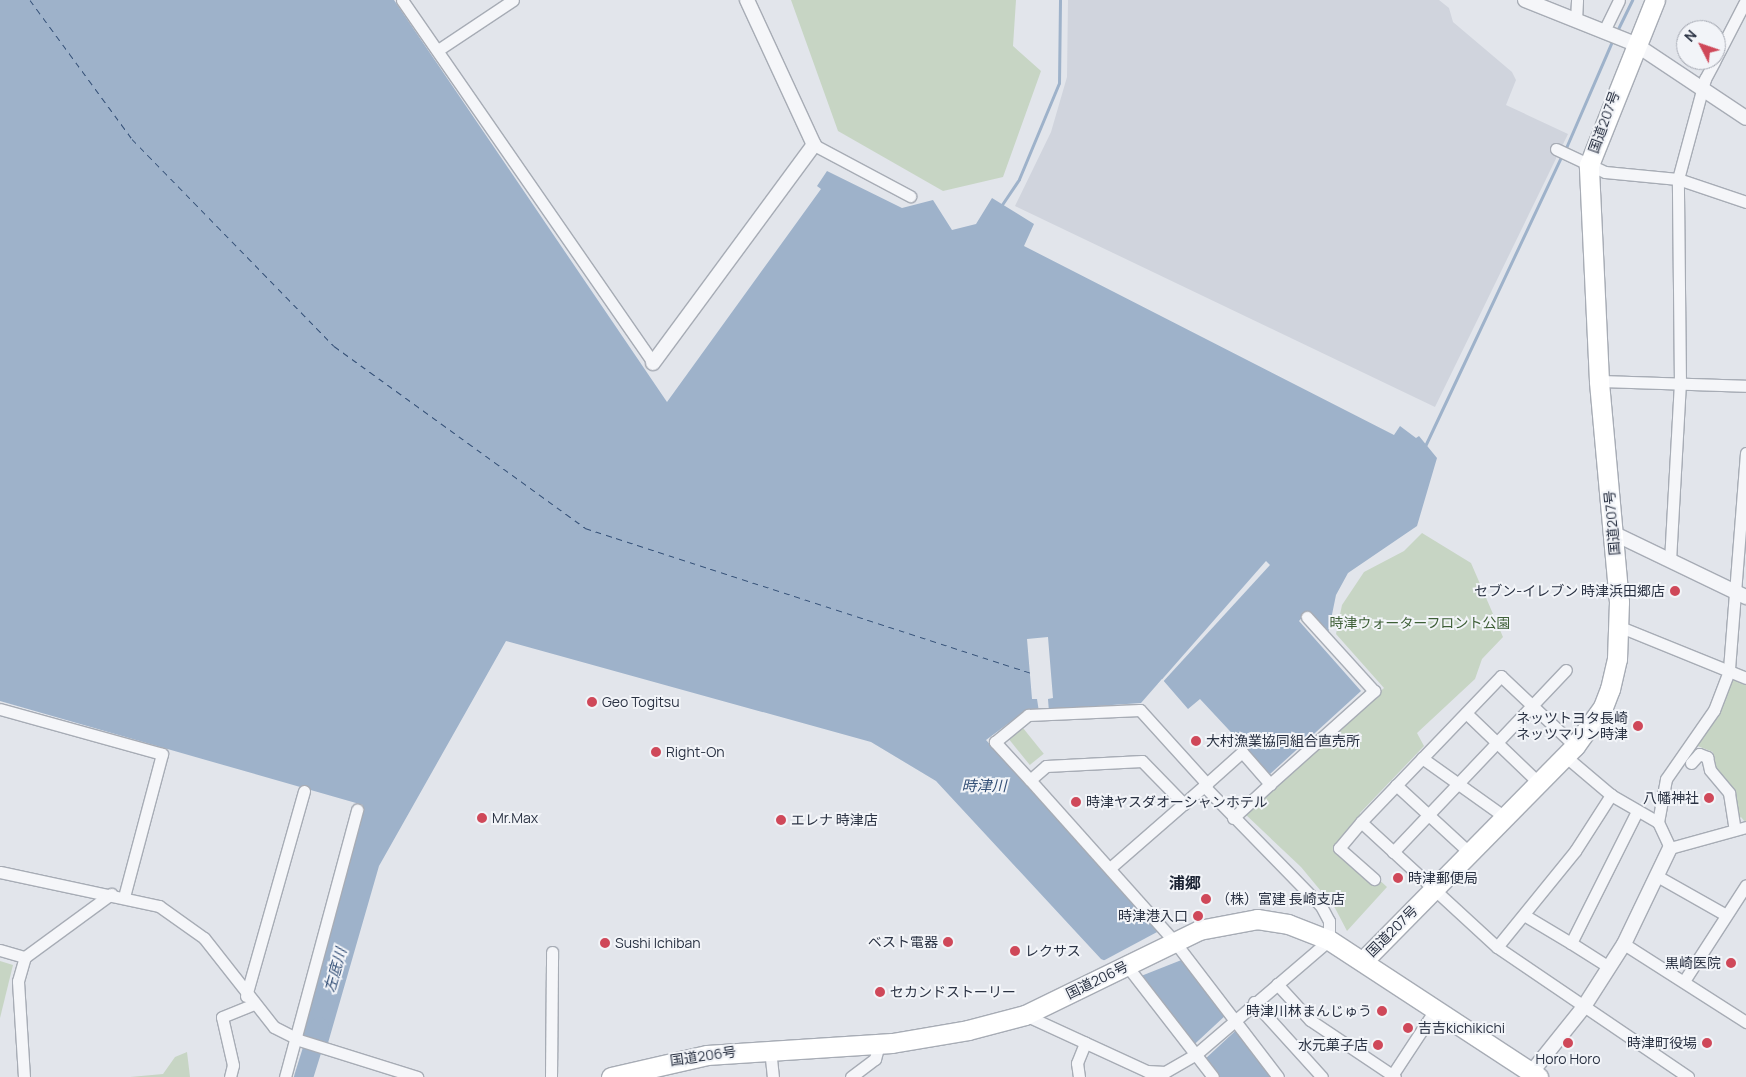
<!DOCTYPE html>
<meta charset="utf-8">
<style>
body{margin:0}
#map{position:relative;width:1746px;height:1077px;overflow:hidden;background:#e2e5eb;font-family:Manrope,"Noto Sans JP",sans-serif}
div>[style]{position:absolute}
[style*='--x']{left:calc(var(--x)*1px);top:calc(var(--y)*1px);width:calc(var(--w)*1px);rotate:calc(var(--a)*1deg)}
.built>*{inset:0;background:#d0d4dd}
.green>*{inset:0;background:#c7d5c4;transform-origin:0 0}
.water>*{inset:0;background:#9eb2ca}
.pier>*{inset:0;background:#e2e5eb;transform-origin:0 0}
.stream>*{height:3px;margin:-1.5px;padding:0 1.5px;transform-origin:1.5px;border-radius:1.5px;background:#9eb2ca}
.river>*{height:19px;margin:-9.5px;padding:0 9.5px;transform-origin:9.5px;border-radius:9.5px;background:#9eb2ca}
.ferry>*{height:1px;margin-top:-0.5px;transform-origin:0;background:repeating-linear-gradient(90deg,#345077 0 6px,transparent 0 11px)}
.roads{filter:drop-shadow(1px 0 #a7acb5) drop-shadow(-1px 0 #a7acb5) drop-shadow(0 1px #a7acb5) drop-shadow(0 -1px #a7acb5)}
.minor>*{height:11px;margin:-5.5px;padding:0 5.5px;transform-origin:5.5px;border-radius:5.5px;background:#f5f6f9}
.tertiary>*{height:14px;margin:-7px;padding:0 7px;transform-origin:7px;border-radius:7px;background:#f5f6f9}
.trunk>*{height:19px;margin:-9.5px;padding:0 9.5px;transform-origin:9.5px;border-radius:9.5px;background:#fff}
.dots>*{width:14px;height:14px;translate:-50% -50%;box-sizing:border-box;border:2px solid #f2f4f8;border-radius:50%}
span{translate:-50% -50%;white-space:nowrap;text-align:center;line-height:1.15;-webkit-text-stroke:4px #f2f4f8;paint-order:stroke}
.street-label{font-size:14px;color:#2a3243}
.poi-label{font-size:14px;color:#2a3243}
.right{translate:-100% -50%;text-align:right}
.left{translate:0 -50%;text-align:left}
.park-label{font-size:14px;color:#3e5f37}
.water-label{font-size:15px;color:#345077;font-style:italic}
.quarter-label{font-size:16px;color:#1c2434;font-weight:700}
.north{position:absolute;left:1676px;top:20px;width:50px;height:50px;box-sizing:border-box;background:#f2f4f8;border:1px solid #a2a6b0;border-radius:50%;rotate:311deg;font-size:14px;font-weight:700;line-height:20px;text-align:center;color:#2a3243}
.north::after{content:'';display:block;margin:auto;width:18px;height:22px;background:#cf4859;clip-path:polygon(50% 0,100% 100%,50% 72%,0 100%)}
</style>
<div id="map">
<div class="built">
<div style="clip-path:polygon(1068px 0,1439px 0,1449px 8px,1453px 22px,1512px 72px,1516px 80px,1506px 105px,1568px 134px,1435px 407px,1015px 206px,1051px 132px,1067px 77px)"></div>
</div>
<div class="green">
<div style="clip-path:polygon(791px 0,1016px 0,1013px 46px,1041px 71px,1003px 177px,943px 191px,838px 131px)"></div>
<div style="clip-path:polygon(1422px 533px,1471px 563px,1503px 637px,1482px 659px,1475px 679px,1417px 733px,1424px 746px,1360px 813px,1359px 822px,1339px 843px,1387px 887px,1347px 931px,1335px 908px,1301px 867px,1244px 813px,1384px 688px,1336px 634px,1342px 605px,1364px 572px,1404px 551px)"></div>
<div style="clip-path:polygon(1732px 679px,1746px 683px,1746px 823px,1741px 817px,1737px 821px,1714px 771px,1713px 752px,1695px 745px,1718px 712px)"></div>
<div style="left:1023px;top:728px;width:33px;height:18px;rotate:51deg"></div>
<div style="clip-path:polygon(0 961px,13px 965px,0 1018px)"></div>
<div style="clip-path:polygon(187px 1052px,190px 1077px,130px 1077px,163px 1074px,175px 1057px)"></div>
</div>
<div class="water">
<div style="clip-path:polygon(0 0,394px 0,667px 402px,821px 189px,817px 186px,827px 171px,902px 208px,933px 200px,952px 230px,976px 224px,992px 198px,1034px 224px,1024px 246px,1394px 435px,1400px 426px,1416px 438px,1419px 436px,1437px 458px,1417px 526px,1348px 573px,1336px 595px,1328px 634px,1308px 611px,1299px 621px,1361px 691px,1270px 774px,1200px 699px,1188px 709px,1162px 679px,1141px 703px,1025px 711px,986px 740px,1184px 961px,1272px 1077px,1220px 1077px,1145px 979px,1101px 959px,936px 781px,871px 742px,506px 641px,379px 866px,328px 1043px,298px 1034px,363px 805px,0 701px)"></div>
</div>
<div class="pier">
<div style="clip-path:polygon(1266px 561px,1270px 565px,1160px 685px,1158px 684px)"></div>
<div style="clip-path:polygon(1048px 637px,1053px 698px,1048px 699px,1049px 712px,1039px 712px,1037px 699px,1032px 699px,1027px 639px)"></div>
<div style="clip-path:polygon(1159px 931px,1184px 959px,1136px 978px,1101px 962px)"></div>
<div style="left:1227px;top:1014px;width:18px;height:46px;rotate:47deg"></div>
</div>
<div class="stream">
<div style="--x:1616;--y:33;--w:37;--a:-64"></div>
<div style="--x:1565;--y:150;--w:121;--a:-66.6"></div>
<div style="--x:1001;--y:206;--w:32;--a:-56"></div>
<div style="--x:1019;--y:179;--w:104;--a:-67.4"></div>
<div style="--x:1059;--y:83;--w:83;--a:-89.3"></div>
<div style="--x:1425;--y:446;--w:322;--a:-64.8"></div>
</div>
<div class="river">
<div style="--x:303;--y:1077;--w:53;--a:-72.6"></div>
</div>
<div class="ferry">
<div style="--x:30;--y:0;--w:172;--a:53.7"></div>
<div style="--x:132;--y:139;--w:289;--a:45.7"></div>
<div style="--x:334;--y:346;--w:310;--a:35.9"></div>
<div style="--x:585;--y:528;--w:468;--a:18"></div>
</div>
<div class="roads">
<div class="minor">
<div style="--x:402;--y:0;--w:441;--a:55.3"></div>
<div style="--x:1576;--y:20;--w:20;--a:-87"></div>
<div style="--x:1604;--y:31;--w:34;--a:-64"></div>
<div style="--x:438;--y:50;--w:90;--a:-33.7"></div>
<div style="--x:1716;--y:58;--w:65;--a:-62.7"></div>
<div style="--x:814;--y:145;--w:109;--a:28"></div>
<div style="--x:1556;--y:149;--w:54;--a:25.1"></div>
<div style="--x:1605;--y:172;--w:73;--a:5.5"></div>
<div style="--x:1678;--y:179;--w:72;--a:18.7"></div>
<div style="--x:1599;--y:381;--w:147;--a:1.9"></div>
<div style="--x:1746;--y:453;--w:219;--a:94.5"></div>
<div style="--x:1729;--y:671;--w:42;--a:111"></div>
<div style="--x:1714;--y:710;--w:84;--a:124.8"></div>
<div style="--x:1666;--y:779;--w:44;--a:100.5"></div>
<div style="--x:1658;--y:822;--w:29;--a:65"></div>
<div style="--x:1670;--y:848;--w:79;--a:-15.4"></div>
<div style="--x:1670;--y:561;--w:177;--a:-86.8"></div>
<div style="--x:1680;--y:384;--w:205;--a:-90.6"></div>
<div style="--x:1678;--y:179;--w:104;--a:-74.9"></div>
<div style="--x:1705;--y:79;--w:21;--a:-62"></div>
<div style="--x:1618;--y:626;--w:138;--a:22.1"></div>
<div style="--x:0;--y:709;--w:168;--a:15.5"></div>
<div style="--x:162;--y:754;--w:148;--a:104.9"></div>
<div style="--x:1466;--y:713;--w:101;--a:43.8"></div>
<div style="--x:1575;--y:746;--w:102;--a:-136.6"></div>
<div style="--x:1501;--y:676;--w:202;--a:133.8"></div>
<div style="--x:1361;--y:822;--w:185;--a:42.6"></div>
<div style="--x:1497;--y:947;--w:231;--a:34.2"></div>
<div style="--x:1565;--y:756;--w:60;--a:40.3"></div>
<div style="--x:1422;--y:758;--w:103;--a:35.5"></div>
<div style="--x:1691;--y:763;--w:12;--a:-48"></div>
<div style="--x:1699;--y:754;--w:9;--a:21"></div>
<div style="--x:1707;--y:757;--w:13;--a:77"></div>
<div style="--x:1710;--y:770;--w:30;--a:50"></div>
<div style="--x:1729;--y:793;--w:37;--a:81"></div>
<div style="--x:1030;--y:780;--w:52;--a:-132.6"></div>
<div style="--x:995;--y:742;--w:43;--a:-39.3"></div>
<div style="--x:1028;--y:715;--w:112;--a:-2.6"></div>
<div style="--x:1140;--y:710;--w:100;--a:47.8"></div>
<div style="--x:1396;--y:785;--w:100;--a:42.6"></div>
<div style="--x:1204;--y:786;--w:51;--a:-41.8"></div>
<div style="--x:1242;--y:752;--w:43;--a:48.8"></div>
<div style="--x:1270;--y:784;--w:140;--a:-41.8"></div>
<div style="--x:1374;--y:691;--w:100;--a:-132.2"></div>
<div style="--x:1184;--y:804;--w:60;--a:-134.3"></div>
<div style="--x:1142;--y:761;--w:96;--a:177"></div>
<div style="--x:1046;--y:766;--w:21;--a:139"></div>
<div style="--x:1030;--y:780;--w:216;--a:48.2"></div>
<div style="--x:1174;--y:941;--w:171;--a:52.6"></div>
<div style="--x:1233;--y:818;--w:50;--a:-42.6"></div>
<div style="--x:1361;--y:822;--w:34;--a:130"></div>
<div style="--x:1339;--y:848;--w:47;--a:41.5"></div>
<div style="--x:1393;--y:852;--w:251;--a:-46.5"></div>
<div style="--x:0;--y:872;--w:163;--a:12.1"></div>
<div style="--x:159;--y:906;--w:55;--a:35.4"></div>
<div style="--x:204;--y:938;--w:113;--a:51.8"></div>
<div style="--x:274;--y:1027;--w:28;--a:27"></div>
<div style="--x:299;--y:1040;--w:124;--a:17.4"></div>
<div style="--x:1657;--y:876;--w:79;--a:29.5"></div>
<div style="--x:1524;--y:915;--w:55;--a:30.8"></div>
<div style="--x:1571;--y:943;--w:148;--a:-63.4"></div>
<div style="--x:1571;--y:943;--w:45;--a:32.3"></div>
<div style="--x:1624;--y:944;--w:145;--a:32.6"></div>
<div style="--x:1497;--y:947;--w:124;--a:-50.9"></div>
<div style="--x:1575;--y:851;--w:67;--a:-57.3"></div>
<div style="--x:1611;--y:795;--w:54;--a:29.9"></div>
<div style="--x:0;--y:950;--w:26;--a:16"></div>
<div style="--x:1127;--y:966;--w:140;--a:52.2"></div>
<div style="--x:1684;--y:981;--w:114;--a:-57.1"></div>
<div style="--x:1277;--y:984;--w:49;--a:47.5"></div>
<div style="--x:1310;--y:1020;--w:102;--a:33.8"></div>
<div style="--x:246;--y:996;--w:213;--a:-74.2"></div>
<div style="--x:1254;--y:1002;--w:101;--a:47.8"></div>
<div style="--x:1025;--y:1015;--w:134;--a:24.7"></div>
<div style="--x:1147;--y:1071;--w:18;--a:3"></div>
<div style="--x:1165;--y:1072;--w:34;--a:-30"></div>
<div style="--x:1195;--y:1055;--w:177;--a:-40.6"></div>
<div style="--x:1329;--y:940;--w:19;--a:-90"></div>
<div style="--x:1329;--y:921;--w:17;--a:-118"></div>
<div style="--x:1321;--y:906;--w:168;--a:-134.3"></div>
<div style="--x:1204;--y:786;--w:125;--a:138.9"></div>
<div style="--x:770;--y:1049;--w:28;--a:84"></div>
<div style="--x:24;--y:1077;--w:96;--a:-93.6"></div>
<div style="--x:18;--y:981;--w:25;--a:-74"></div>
<div style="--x:25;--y:957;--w:107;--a:-36.2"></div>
<div style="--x:230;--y:1077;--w:12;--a:-76"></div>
<div style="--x:233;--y:1065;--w:49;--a:-102.9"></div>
<div style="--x:222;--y:1017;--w:32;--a:-22"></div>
<div style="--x:285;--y:1077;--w:277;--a:-74.9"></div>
<div style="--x:551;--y:1077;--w:125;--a:-89.5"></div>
<div style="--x:851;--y:1077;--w:30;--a:-37"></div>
<div style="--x:875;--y:1059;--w:16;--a:-75"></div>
<div style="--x:1079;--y:1077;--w:14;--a:-98"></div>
<div style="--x:1077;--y:1063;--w:22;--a:-68"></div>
<div style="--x:1391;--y:1077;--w:80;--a:-56.7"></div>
</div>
<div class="tertiary">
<div style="--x:1525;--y:0;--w:118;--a:21.8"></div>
<div style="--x:1635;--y:44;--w:133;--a:33.7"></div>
<div style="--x:653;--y:363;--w:271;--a:-53.6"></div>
<div style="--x:814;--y:145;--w:160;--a:-114.8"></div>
<div style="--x:1613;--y:533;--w:148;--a:25.7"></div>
<div style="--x:1531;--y:1073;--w:83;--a:-51.3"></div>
<div style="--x:1583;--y:1008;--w:76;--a:-57.4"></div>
<div style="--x:1624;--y:944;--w:106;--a:-64.4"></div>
</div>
<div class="trunk">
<div style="--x:1363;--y:961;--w:302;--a:-45.4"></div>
<div style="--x:1575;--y:746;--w:48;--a:-54.3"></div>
<div style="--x:1603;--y:707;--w:19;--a:-69"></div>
<div style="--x:1610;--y:689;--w:31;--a:-77"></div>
<div style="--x:1617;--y:659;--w:57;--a:-88"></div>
<div style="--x:1619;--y:602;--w:222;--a:-95.2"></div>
<div style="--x:1599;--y:381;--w:216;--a:-92.7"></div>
<div style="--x:1589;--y:165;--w:178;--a:-68.2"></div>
<div style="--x:611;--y:1077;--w:98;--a:-12.9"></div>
<div style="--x:707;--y:1055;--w:185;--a:-3.7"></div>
<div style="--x:892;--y:1043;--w:77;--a:-9.7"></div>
<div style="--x:968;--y:1030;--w:59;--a:-14.7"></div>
<div style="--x:1025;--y:1015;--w:194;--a:-26"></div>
<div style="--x:1199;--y:930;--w:59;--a:-10.7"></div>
<div style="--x:1257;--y:919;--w:31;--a:9"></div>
<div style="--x:1288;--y:924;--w:44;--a:21.3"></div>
<div style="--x:1329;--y:940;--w:250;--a:33.2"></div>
</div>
</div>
<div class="dots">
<div style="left:1675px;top:591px;background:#cf4859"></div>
<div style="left:592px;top:702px;background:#cf4859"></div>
<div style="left:1638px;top:726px;background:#cf4859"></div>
<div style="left:1196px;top:741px;background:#cf4859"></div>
<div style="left:656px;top:752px;background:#cf4859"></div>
<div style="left:1709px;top:798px;background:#cf4859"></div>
<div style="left:1076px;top:802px;background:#cf4859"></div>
<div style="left:482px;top:818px;background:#cf4859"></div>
<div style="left:781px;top:820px;background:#cf4859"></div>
<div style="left:1398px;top:878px;background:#cf4859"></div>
<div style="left:1206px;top:899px;background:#cf4859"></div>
<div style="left:1198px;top:916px;background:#cf4859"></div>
<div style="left:948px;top:942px;background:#cf4859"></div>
<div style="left:605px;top:943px;background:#cf4859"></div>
<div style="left:1015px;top:951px;background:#cf4859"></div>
<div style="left:1731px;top:963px;background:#cf4859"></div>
<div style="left:880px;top:992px;background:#cf4859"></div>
<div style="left:1382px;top:1011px;background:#cf4859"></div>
<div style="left:1408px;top:1028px;background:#cf4859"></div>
<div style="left:1568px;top:1043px;background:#cf4859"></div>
<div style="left:1707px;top:1043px;background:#cf4859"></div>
<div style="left:1378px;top:1045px;background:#cf4859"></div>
</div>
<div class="street-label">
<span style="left:1604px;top:122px;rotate:-70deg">国道207号</span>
<span style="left:1612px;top:523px;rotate:-95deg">国道207号</span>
<span style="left:1392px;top:931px;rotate:-45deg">国道207号</span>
<span style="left:1097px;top:980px;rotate:-26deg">国道206号</span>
<span style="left:703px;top:1056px;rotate:-8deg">国道206号</span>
</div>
<div class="poi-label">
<span class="right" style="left:1665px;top:591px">セブン-イレブン 時津浜田郷店</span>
<span class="left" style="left:602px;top:702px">Geo Togitsu</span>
<span class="right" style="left:1628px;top:726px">ネッツトヨタ長崎<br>ネッツマリン時津</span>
<span class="left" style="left:1206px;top:741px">大村漁業協同組合直売所</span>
<span class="left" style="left:666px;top:752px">Right-On</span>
<span class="right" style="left:1699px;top:798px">八幡神社</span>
<span class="left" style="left:1086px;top:802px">時津ヤスダオーシャンホテル</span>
<span class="left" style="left:492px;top:818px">Mr.Max</span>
<span class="left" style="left:791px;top:820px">エレナ 時津店</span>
<span class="left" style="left:1408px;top:878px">時津郵便局</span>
<span class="left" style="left:1216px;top:899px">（株）富建 長崎支店</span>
<span class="right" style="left:1188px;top:916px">時津港入口</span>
<span class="right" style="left:938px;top:942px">ベスト電器</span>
<span class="left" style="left:615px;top:943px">Sushi Ichiban</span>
<span class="left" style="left:1025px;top:951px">レクサス</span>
<span class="right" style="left:1721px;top:963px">黒崎医院</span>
<span class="left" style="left:890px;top:992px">セカンドストーリー</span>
<span class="right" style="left:1372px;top:1011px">時津川林まんじゅう</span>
<span class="left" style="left:1418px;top:1028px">吉吉kichikichi</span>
<span class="right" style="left:1697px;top:1043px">時津町役場</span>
<span class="right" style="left:1368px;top:1045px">水元菓子店</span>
<span style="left:1568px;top:1059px">Horo Horo</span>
</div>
<div class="park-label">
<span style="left:1420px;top:623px">時津ウォーターフロント公園</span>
</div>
<div class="water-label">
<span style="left:984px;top:786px">時津川</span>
<span style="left:335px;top:970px;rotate:-74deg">左底川</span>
</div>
<div class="quarter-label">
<span style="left:1185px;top:883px">浦郷</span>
</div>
<div class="north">N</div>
</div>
